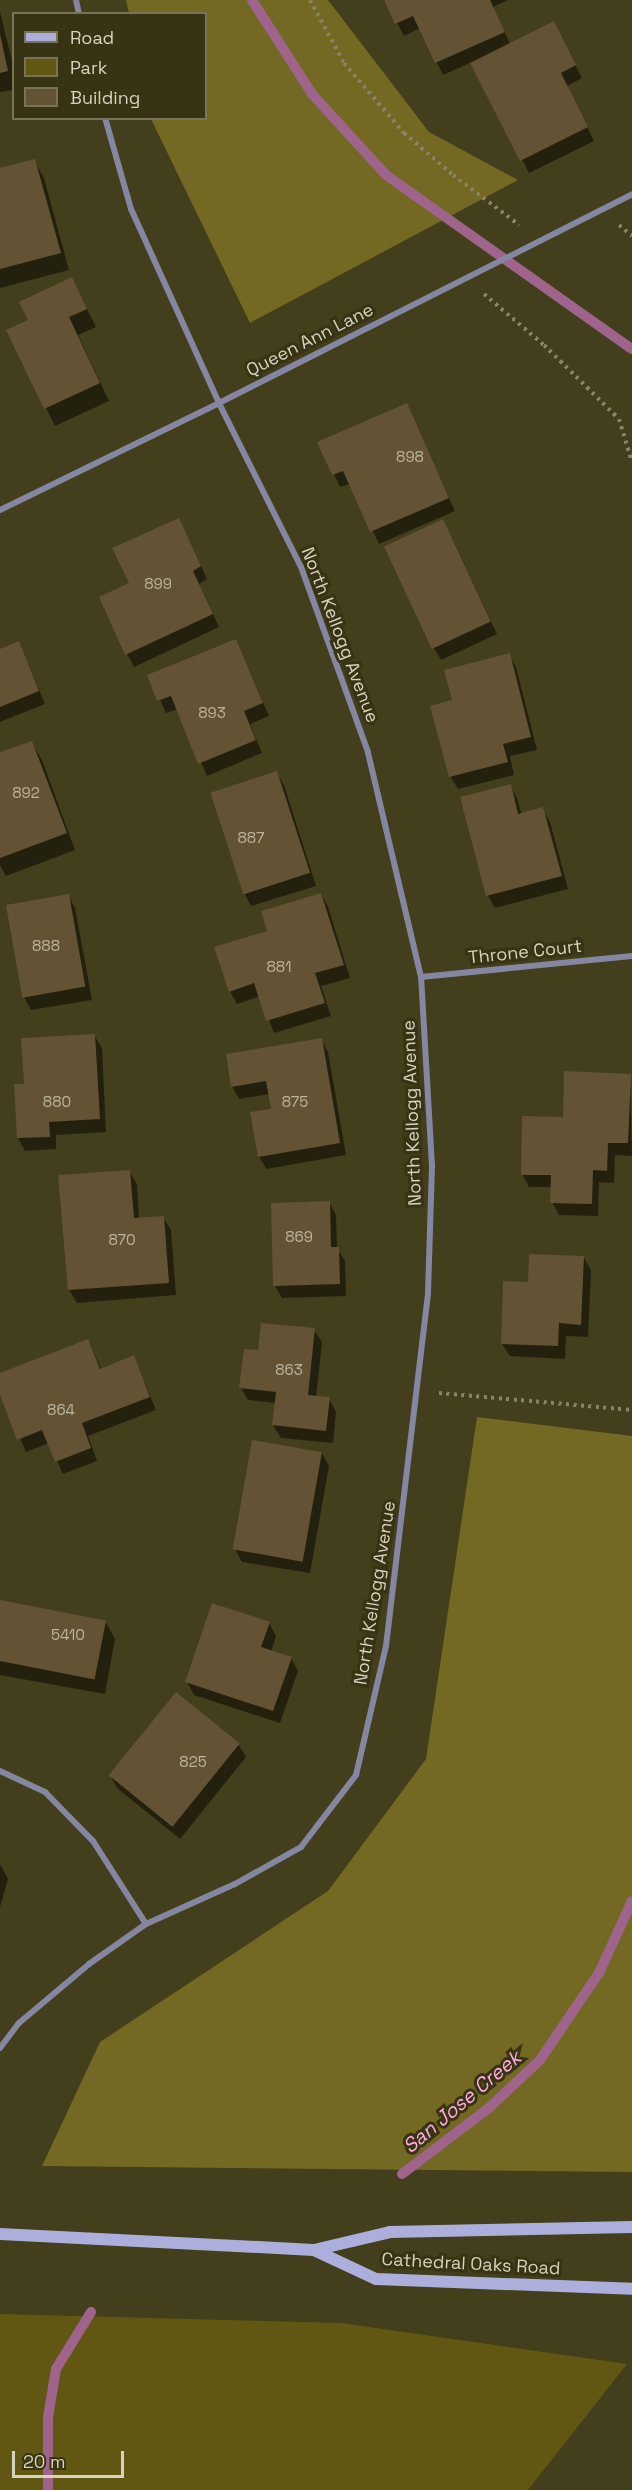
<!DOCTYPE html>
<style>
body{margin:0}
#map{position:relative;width:632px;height:2490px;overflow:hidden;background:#433e1c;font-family:"Space Grotesk",sans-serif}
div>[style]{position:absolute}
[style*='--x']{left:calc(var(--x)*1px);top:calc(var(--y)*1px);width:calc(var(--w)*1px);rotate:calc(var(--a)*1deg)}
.green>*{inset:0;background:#615713}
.forest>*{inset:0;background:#736922}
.shadow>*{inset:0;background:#0007}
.stream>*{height:10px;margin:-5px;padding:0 5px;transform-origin:5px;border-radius:5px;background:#9f648b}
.building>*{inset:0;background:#645234;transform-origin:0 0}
.path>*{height:4px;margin-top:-2px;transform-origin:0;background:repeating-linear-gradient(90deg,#888469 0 3px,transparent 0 7.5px)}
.street>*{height:6px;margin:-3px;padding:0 3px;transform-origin:3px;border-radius:3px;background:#8486a2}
.secondary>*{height:12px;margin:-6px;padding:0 6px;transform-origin:6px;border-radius:6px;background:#acafdb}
span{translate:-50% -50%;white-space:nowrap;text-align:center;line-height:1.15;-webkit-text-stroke:6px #383312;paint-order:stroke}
.number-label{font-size:15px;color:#b9b39d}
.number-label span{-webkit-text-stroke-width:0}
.street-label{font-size:18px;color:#d5d3c0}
.water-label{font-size:20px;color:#ffa9e1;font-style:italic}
.legend{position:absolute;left:12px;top:12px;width:195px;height:108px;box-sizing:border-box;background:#383312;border:2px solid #777358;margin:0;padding:8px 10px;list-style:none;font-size:18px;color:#d5d3c0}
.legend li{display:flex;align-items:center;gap:12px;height:30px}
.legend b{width:30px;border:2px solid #777358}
.scale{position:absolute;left:12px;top:2451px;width:112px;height:27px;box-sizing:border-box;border:3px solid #d5d3c0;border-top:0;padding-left:8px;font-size:18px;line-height:21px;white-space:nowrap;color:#d5d3c0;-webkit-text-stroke:4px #383312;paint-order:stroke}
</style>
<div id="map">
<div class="green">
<div style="clip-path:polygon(0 2314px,341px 2323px,627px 2364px,528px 2490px,0 2490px)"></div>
</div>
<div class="forest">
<div style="clip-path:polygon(126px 0,328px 0,429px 132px,518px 180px,250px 323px,151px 119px,206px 118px,206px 14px,129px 13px)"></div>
<div style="clip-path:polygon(477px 1417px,632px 1436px,632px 2172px,42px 2166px,100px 2042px,328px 1891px,426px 1759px)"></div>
</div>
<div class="shadow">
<div style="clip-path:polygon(385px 0,508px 0,493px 7px,510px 44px,560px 36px,582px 78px,567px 86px,594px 141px,529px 173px,472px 62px,443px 75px,420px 28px,404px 36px)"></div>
<div style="clip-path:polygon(0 12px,14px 69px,14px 90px,0 92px)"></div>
<div style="clip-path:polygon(34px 160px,44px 178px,69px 270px,0 288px,0 170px)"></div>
<div style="clip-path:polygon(72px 279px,96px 327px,78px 335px,109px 401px,55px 426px,8px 330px,29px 321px)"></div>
<div style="clip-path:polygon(406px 405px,455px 511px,379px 544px,350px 484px,340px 487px,319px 443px)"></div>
<div style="clip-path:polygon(185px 532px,207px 579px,199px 584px,219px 627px,134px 667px,127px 654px,131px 584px)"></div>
<div style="clip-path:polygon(450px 534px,497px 634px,441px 660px,434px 648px)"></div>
<div style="clip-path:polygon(236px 641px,269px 716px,250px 724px,262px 753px,207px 776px,178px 709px,166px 713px,149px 676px)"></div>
<div style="clip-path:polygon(19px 643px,45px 704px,0 722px,0 650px)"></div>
<div style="clip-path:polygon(509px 655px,516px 667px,537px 750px,510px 756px,514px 775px,458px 789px,450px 776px,454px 701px)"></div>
<div style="clip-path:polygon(31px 742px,42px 760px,75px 850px,6px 876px,0 865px,0 754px)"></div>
<div style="clip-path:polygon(276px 772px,284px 785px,316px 886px,251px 906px,244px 893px)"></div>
<div style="clip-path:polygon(510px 785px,517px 798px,522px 815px,542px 809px,550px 822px,568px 889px,495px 908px,488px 896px,462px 798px)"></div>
<div style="clip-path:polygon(321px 894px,328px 907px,350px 978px,321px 986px,331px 1016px,274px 1033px,260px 996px,237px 1004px,230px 991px,269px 932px)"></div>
<div style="clip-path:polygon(68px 895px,75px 908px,92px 1000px,31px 1010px,24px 997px)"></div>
<div style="clip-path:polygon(94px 1035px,102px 1048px,106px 1132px,56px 1135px,56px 1149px,25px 1151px,18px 1138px,15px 1086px,25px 1085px)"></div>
<div style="clip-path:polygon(321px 1039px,328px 1052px,346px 1155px,266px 1169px,259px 1156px,273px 1110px,270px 1094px,239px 1099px,232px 1086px)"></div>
<div style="clip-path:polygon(630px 1075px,632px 1156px,615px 1155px,614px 1183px,599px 1182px,598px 1216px,559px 1215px,552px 1202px,552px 1187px,529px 1187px,522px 1174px,564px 1119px)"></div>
<div style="clip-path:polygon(129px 1171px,137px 1184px,139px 1219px,163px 1217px,171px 1230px,176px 1295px,77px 1303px,69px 1290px)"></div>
<div style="clip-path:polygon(329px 1202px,336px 1215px,337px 1248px,345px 1261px,346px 1296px,282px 1298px,275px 1286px)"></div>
<div style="clip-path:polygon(584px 1258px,591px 1270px,588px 1337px,566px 1336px,565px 1359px,510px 1356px,502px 1344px,529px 1284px)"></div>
<div style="clip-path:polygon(314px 1330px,322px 1342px,316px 1397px,329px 1399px,336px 1412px,333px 1443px,281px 1438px,273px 1425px,276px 1403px,248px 1400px,241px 1388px,259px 1352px)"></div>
<div style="clip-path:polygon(88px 1341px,102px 1370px,134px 1357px,156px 1410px,88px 1436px,97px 1461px,63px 1474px,49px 1443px,26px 1452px,0 1391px,0 1374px)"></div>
<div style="clip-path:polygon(322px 1453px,329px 1466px,310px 1573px,242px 1562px,235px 1549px)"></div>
<div style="clip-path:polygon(0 1602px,105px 1621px,115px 1639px,105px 1694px,0 1675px)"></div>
<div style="clip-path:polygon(269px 1623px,276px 1636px,271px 1652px,291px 1658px,298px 1671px,280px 1723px,194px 1695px,187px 1682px)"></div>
<div style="clip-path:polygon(239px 1745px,246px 1757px,180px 1839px,117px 1788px,110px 1775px)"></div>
<div style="clip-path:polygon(0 1864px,8px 1879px,0 1907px)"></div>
</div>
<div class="stream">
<div style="--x:252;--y:0;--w:112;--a:57.4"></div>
<div style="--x:312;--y:94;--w:110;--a:47.6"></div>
<div style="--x:386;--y:175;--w:301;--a:35.3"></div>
<div style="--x:402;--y:2174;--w:109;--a:-37.2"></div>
<div style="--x:489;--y:2108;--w:70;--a:-43.3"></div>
<div style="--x:540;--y:2060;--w:105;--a:-55.9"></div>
<div style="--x:599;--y:1973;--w:79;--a:-65.4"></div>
<div style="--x:48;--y:2490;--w:73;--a:-90"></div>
<div style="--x:48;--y:2417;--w:49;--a:-80.5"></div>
<div style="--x:56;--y:2369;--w:67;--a:-58.4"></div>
</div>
<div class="building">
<div style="clip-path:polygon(384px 0,490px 0,505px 32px,435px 63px,413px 16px,395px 24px)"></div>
<div style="clip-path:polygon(554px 21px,576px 65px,561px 73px,588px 127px,520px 161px,470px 63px)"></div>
<div style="clip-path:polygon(0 34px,8px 71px,0 73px)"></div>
<div style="clip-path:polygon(35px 159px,61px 253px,0 269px,0 168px)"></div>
<div style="clip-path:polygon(72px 277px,87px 309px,69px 317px,100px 383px,44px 409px,6px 330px,28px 320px,19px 302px)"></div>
<div style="clip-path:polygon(407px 403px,449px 498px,370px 532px,343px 471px,332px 475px,317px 442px)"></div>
<div style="clip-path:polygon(179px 518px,201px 566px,193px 571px,213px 614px,125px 655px,99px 597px,129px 583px,112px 548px)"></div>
<div style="left:443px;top:519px;width:113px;height:65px;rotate:65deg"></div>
<div style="clip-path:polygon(236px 639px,263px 703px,244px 711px,256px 740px,198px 764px,171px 696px,157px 701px,147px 675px)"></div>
<div style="clip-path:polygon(19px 641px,39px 691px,0 707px,0 649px)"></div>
<div style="clip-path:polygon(510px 653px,531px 737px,503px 744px,508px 762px,449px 777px,430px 706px,452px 700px,444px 670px)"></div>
<div style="clip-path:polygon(32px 741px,67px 833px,0 858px,0 752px)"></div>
<div style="left:277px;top:771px;width:107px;height:70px;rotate:72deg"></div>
<div style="clip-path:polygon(511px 784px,518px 814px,543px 807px,562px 876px,486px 896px,460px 797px)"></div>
<div style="clip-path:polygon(321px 893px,344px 965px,315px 973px,325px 1003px,266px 1021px,254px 983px,229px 992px,214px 947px,267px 931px,261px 911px)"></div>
<div style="left:69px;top:894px;width:94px;height:64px;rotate:80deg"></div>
<div style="clip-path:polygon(95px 1034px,100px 1119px,49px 1122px,50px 1137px,17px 1138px,14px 1084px,24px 1084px,21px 1038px)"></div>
<div style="clip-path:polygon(322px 1038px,340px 1143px,258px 1157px,250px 1112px,271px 1109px,266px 1081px,231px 1087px,226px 1054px)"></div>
<div style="clip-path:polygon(564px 1071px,631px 1074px,628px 1143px,608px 1143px,607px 1171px,593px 1170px,592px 1204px,550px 1203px,551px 1175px,521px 1175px,522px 1116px,563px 1117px)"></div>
<div style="clip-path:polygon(130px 1170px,134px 1218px,164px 1216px,169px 1283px,68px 1290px,58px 1175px)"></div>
<div style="clip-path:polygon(330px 1201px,331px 1247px,339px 1247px,340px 1284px,273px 1286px,271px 1203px)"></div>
<div style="clip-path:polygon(529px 1254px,584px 1256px,581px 1325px,559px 1323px,558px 1346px,501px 1344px,503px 1281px,528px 1282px)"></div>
<div style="clip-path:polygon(261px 1323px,315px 1328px,308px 1395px,330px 1397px,326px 1431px,272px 1425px,276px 1392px,239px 1388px,244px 1349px,258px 1350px)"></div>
<div style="clip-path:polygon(88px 1339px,100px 1369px,134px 1355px,150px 1397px,82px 1423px,91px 1448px,55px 1462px,42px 1430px,17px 1440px,0 1395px,0 1373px)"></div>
<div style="left:252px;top:1440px;width:71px;height:111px;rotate:10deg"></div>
<div style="left:0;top:1600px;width:108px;height:60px;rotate:11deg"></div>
<div style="clip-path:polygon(212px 1603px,270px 1622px,261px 1647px,292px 1657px,273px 1711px,185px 1682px)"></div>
<div style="left:176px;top:1692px;width:82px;height:107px;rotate:39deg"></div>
</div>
<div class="path">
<div style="--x:310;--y:0;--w:72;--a:61.6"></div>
<div style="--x:344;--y:63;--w:92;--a:49.4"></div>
<div style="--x:404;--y:133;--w:65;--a:40.6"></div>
<div style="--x:453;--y:175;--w:83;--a:37.1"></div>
<div style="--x:619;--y:225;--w:17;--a:40"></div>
<div style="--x:484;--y:294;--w:79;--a:40.4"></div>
<div style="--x:544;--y:345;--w:105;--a:44.6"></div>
<div style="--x:619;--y:419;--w:45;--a:73.2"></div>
<div style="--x:439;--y:1393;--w:194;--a:5"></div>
</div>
<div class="street">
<div style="--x:76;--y:0;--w:14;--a:78"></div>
<div style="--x:0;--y:510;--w:244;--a:-26"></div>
<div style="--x:219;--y:403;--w:463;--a:-26.8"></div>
<div style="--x:421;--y:977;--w:212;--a:-5.7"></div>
<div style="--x:0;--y:1771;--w:50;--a:25"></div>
<div style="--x:45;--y:1792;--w:69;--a:45.6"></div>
<div style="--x:93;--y:1841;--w:98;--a:57.4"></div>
<div style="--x:0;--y:2048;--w:31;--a:-53"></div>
<div style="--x:19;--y:2023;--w:92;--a:-40.1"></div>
<div style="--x:89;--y:1964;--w:70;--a:-35.1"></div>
<div style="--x:146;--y:1924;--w:98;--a:-24.2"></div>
<div style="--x:235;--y:1884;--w:76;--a:-29.3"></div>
<div style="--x:301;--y:1847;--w:91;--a:-52.6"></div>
<div style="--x:356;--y:1775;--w:132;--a:-76.9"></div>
<div style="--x:386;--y:1646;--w:355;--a:-83.2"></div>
<div style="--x:428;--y:1293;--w:127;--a:-88.2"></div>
<div style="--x:432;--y:1166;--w:189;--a:-93.3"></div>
<div style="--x:421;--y:977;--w:231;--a:-103.3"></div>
<div style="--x:368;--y:752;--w:197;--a:-109.9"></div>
<div style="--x:301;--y:567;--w:183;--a:-116.6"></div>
<div style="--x:219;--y:403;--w:213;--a:-114.4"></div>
<div style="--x:131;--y:209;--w:95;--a:-105.9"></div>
</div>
<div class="secondary">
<div style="--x:0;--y:2234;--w:314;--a:2.9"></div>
<div style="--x:314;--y:2250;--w:78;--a:-13.3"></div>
<div style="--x:390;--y:2232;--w:242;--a:-1.2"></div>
<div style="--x:314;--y:2250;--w:68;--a:25.1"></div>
<div style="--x:376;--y:2279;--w:256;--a:2.2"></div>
</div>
<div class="number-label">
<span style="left:410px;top:457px">898</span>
<span style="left:158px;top:584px">899</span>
<span style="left:212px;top:713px">893</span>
<span style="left:26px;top:793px">892</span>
<span style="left:251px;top:838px">887</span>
<span style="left:46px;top:946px">888</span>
<span style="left:279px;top:967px">881</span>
<span style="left:57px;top:1102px">880</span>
<span style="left:295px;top:1102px">875</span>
<span style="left:299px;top:1237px">869</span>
<span style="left:122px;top:1240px">870</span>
<span style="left:289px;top:1370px">863</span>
<span style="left:61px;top:1410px">864</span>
<span style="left:68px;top:1635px">5410</span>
<span style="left:193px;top:1762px">825</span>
</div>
<div class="street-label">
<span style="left:310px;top:340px;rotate:-27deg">Queen Ann Lane</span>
<span style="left:340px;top:635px;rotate:69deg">North Kellogg Avenue</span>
<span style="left:525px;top:952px;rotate:-6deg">Throne Court</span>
<span style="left:412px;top:1113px;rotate:-92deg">North Kellogg Avenue</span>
<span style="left:375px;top:1593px;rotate:-81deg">North Kellogg Avenue</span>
<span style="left:471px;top:2264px;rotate:3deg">Cathedral Oaks Road</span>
</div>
<div class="water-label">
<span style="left:462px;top:2102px;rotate:-40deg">San Jose Creek</span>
</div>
<ul class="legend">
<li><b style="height:8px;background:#acafdb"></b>Road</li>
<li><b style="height:16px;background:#615713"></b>Park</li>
<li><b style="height:16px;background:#645234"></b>Building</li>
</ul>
<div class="scale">20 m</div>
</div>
